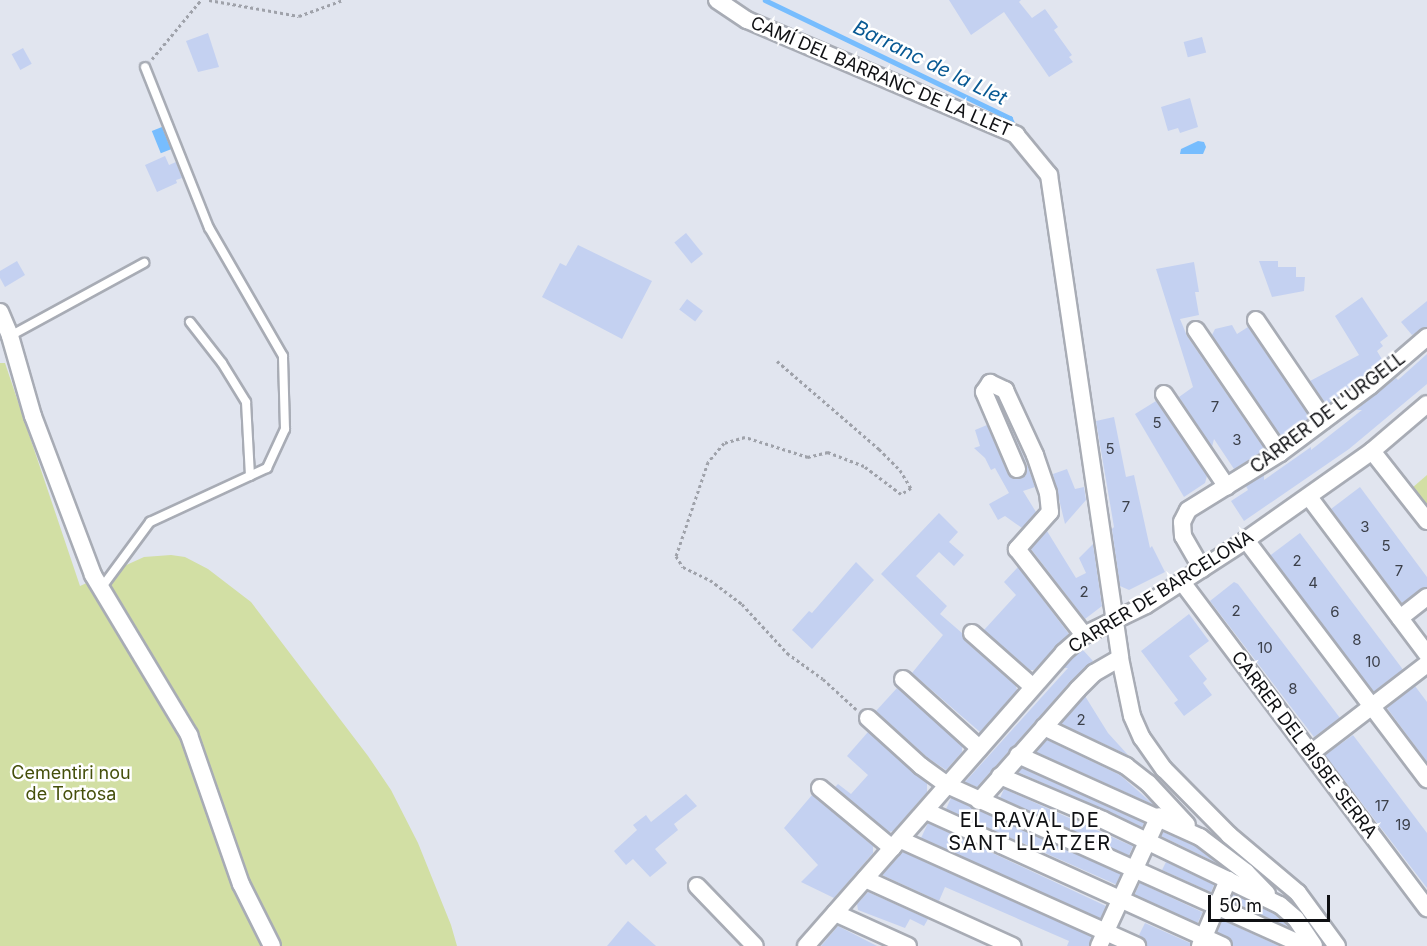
<!DOCTYPE html>
<meta charset="utf-8">
<style>
body{margin:0}
#map{position:relative;width:1427px;height:946px;overflow:hidden;background:#e1e5ef;font-family:Inter,sans-serif}
div>[style]{position:absolute}
[style*='--x']{left:calc(var(--x)*1px);top:calc(var(--y)*1px);width:calc(var(--w)*1px);rotate:calc(var(--a)*1deg)}
.green>*{inset:0;background:#d2dfa4}
.water>*{inset:0;background:#77bdfe;transform-origin:0 0}
.stream>*{height:4.5px;margin:-2.25px;padding:0 2.25px;transform-origin:2.25px;border-radius:2.25px;background:#77bdfe}
.building>*{inset:0;background:#c4d1f1;transform-origin:0 0}
.path>*{height:3px;margin-top:-1.5px;transform-origin:0;background:repeating-linear-gradient(90deg,#9fa2aa 0 3px,transparent 0 6px)}
.roads{filter:drop-shadow(2px 0 #a8acb5) drop-shadow(-2px 0 #a8acb5) drop-shadow(0 2px #a8acb5) drop-shadow(0 -2px #a8acb5)}
.service>*{height:8px;margin:-4px;padding:0 4px;transform-origin:4px;border-radius:4px;background:#fff}
.minor>*{height:16px;margin:-8px;padding:0 8px;transform-origin:8px;border-radius:8px;background:#fff}
span{translate:-50% -50%;white-space:nowrap;text-align:center;line-height:1.15;-webkit-text-stroke:5px #fff;paint-order:stroke}
.number-label{font-size:15px;color:#3c404a}
.number-label span{-webkit-text-stroke-width:0}
.street-label{font-size:18px;color:#0f1013}
.park-label{font-size:18px;color:#454f0b}
.water-label{font-size:20px;color:#085993;font-style:italic}
.neighbourhood-label{font-size:20px;color:#0f1013;letter-spacing:1.5px}
.scale{position:absolute;left:1208px;top:895px;width:122px;height:27px;box-sizing:border-box;border:3px solid #0f1013;border-top:0;padding-left:8px;font-size:18px;line-height:21px;white-space:nowrap;color:#0f1013;-webkit-text-stroke:4px #fff;paint-order:stroke}
</style>
<div id="map">
<div class="green">
<div style="clip-path:polygon(0 363px,5px 363px,80px 586px,144px 557px,171px 555px,185px 557px,208px 569px,251px 602px,368px 756px,391px 790px,418px 843px,451px 925px,457px 946px,0 946px)"></div>
<div style="clip-path:polygon(1427px 475px,1427px 508px,1412px 488px)"></div>
</div>
<div class="water">
<div style="left:162px;top:127px;width:24px;height:11px;rotate:68deg"></div>
<div style="clip-path:polygon(1198px 141px,1204px 142px,1206px 147px,1203px 154px,1180px 154px,1181px 149px)"></div>
</div>
<div class="stream">
<div style="--x:765;--y:0;--w:272;--a:25.7"></div>
<div style="--x:1010;--y:118;--w:13;--a:63"></div>
</div>
<div class="building">
<div style="clip-path:polygon(949px 0,1021px 0,1019px 2px,1032px 18px,1045px 9px,1058px 27px,1054px 30px,1072px 55px,1069px 57px,1073px 62px,1049px 77px,1004px 12px,971px 35px)"></div>
<div style="clip-path:polygon(208px 33px,219px 67px,198px 72px,186px 41px)"></div>
<div style="left:1202px;top:37px;width:16px;height:19px;rotate:75deg"></div>
<div style="left:23px;top:48px;width:18px;height:13px;rotate:61deg"></div>
<div style="clip-path:polygon(1190px 98px,1198px 127px,1180px 133px,1178px 128px,1168px 131px,1161px 107px)"></div>
<div style="clip-path:polygon(165px 156px,169px 165px,176px 162px,182px 178px,176px 180px,177px 183px,157px 192px,145px 165px)"></div>
<div style="left:686px;top:233px;width:27px;height:15px;rotate:51deg"></div>
<div style="clip-path:polygon(578px 245px,652px 281px,622px 339px,542px 297px,560px 263px,566px 266px)"></div>
<div style="clip-path:polygon(17px 261px,25px 275px,5px 287px,0 278px,0 271px)"></div>
<div style="clip-path:polygon(1259px 261px,1278px 261px,1278px 267px,1296px 267px,1296px 277px,1305px 277px,1304px 291px,1272px 297px)"></div>
<div style="clip-path:polygon(1194px 262px,1199px 292px,1195px 292px,1199px 315px,1180px 319px,1187px 336px,1265px 450px,1234px 469px,1214px 439px,1212px 447px,1179px 397px,1193px 387px,1156px 269px)"></div>
<div style="clip-path:polygon(1362px 297px,1388px 336px,1380px 342px,1383px 346px,1377px 351px,1383px 361px,1327px 405px,1310px 381px,1359px 355px,1335px 316px)"></div>
<div style="left:687px;top:299px;width:20px;height:13px;rotate:37deg"></div>
<div style="clip-path:polygon(1427px 301px,1427px 327px,1412px 335px,1401px 322px)"></div>
<div style="clip-path:polygon(1232px 325px,1237px 334px,1248px 327px,1310px 418px,1282px 438px,1212px 335px,1215px 329px)"></div>
<div style="clip-path:polygon(1427px 354px,1427px 384px,1349px 449px,1244px 521px,1231px 501px,1248px 490px,1246px 486px,1264px 475px,1264px 480px,1311px 447px,1311px 450px,1362px 410px,1356px 410px,1396px 378px,1398px 380px)"></div>
<div style="clip-path:polygon(1156px 401px,1207px 476px,1205px 483px,1184px 497px,1135px 414px)"></div>
<div style="clip-path:polygon(1114px 417px,1126px 477px,1134px 475px,1150px 548px,1152px 546px,1165px 572px,1129px 590px,1120px 586px,1112px 529px,1114px 527px,1096px 421px)"></div>
<div style="clip-path:polygon(1009px 424px,1025px 459px,1035px 487px,1023px 491px,1036px 512px,1022px 528px,1005px 516px,998px 520px,989px 504px,1009px 493px,995px 468px,991px 470px,985px 458px,974px 448px,980px 446px,975px 430px,987px 425px,1008px 474px,1015px 479px,1022px 478px,1026px 475px,1027px 465px)"></div>
<div style="clip-path:polygon(1067px 469px,1075px 489px,1084px 487px,1086px 500px,1065px 524px,1053px 474px)"></div>
<div style="clip-path:polygon(1360px 487px,1427px 577px,1427px 587px,1402px 603px,1331px 509px)"></div>
<div style="clip-path:polygon(939px 513px,958px 532px,949px 542px,964px 555px,954px 566px,939px 552px,916px 576px,947px 606px,940px 614px,962px 633px,965px 641px,1016px 686px,1017px 690px,980px 732px,912px 673px,943px 635px,881px 574px)"></div>
<div style="clip-path:polygon(1047px 531px,1076px 578px,1086px 573px,1079px 558px,1093px 544px,1102px 606px,1085px 619px,1031px 549px)"></div>
<div style="left:1300px;top:533px;width:171px;height:37px;rotate:53deg"></div>
<div style="clip-path:polygon(856px 562px,874px 580px,812px 649px,792px 630px,809px 611px,812px 613px)"></div>
<div style="clip-path:polygon(1018px 567px,1069px 634px,1034px 670px,1030px 670px,984px 630px,1016px 595px,1004px 582px)"></div>
<div style="clip-path:polygon(1234px 582px,1238px 584px,1340px 718px,1314px 737px,1210px 601px)"></div>
<div style="clip-path:polygon(1189px 614px,1209px 641px,1189px 656px,1207px 679px,1203px 683px,1212px 695px,1184px 716px,1174px 703px,1178px 700px,1141px 651px)"></div>
<div style="clip-path:polygon(1083px 650px,1093px 661px,1070px 682px,977px 787px,965px 782px,1068px 668px,1064px 668px,1070px 660px)"></div>
<div style="clip-path:polygon(1415px 686px,1427px 702px,1427px 762px,1387px 708px)"></div>
<div style="clip-path:polygon(897px 688px,962px 746px,962px 752px,946px 770px,928px 758px,876px 711px)"></div>
<div style="clip-path:polygon(1085px 696px,1108px 733px,1128px 755px,1061px 724px)"></div>
<div style="clip-path:polygon(868px 732px,927px 783px,927px 792px,893px 831px,889px 832px,835px 787px,838px 784px,851px 794px,868px 775px,847px 756px)"></div>
<div style="clip-path:polygon(1353px 735px,1427px 833px,1427px 888px,1325px 755px)"></div>
<div style="clip-path:polygon(1047px 740px,1120px 775px,1154px 805px,1036px 752px)"></div>
<div style="clip-path:polygon(1022px 768px,1144px 823px,1142px 827px,1018px 772px)"></div>
<div style="left:1004px;top:789px;width:141px;height:10px;rotate:24deg"></div>
<div style="clip-path:polygon(686px 794px,697px 806px,674px 824px,678px 830px,655px 849px,667px 863px,650px 877px,633px 859px,626px 865px,614px 851px,637px 830px,633px 825px,646px 815px,651px 822px)"></div>
<div style="clip-path:polygon(812px 795px,873px 846px,873px 853px,834px 898px,801px 882px,818px 865px,784px 828px)"></div>
<div style="left:951px;top:798px;width:186px;height:12px;rotate:24deg"></div>
<div style="left:928px;top:823px;width:197px;height:17px;rotate:25deg"></div>
<div style="clip-path:polygon(1163px 832px,1195px 846px,1217px 863px,1161px 836px)"></div>
<div style="clip-path:polygon(903px 852px,1092px 937px,1089px 946px,1067px 946px,1069px 941px,945px 887px,939px 901px,882px 875px)"></div>
<div style="clip-path:polygon(1166px 862px,1214px 885px,1211px 892px,1162px 870px)"></div>
<div style="left:1140px;top:883px;width:69px;height:13px;rotate:25deg"></div>
<div style="clip-path:polygon(868px 892px,928px 919px,924px 926px,910px 919px,905px 928px,858px 910px,857px 904px)"></div>
<div style="clip-path:polygon(1233px 894px,1274px 914px,1289px 927px,1231px 901px)"></div>
<div style="clip-path:polygon(1222px 920px,1279px 946px,1233px 946px,1231px 939px,1217px 932px)"></div>
<div style="clip-path:polygon(628px 921px,656px 946px,607px 946px)"></div>
<div style="clip-path:polygon(1145px 923px,1190px 943px,1190px 946px,1147px 946px,1145px 939px,1139px 935px)"></div>
<div style="clip-path:polygon(838px 926px,877px 946px,821px 946px)"></div>
</div>
<div class="path">
<div style="--x:209;--y:0;--w:91;--a:10.1"></div>
<div style="--x:299;--y:16;--w:47;--a:-20"></div>
<div style="--x:152;--y:59;--w:77;--a:-50.3"></div>
<div style="--x:777;--y:361;--w:135;--a:40.8"></div>
<div style="--x:879;--y:449;--w:30;--a:45"></div>
<div style="--x:900;--y:470;--w:21;--a:59"></div>
<div style="--x:911;--y:488;--w:12;--a:149"></div>
<div style="--x:901;--y:494;--w:46;--a:-142.9"></div>
<div style="--x:864;--y:466;--w:39;--a:-159"></div>
<div style="--x:828;--y:452;--w:21;--a:166"></div>
<div style="--x:808;--y:457;--w:66;--a:-162.4"></div>
<div style="--x:745;--y:437;--w:22;--a:164"></div>
<div style="--x:724;--y:443;--w:25;--a:130"></div>
<div style="--x:708;--y:462;--w:99;--a:108.8"></div>
<div style="--x:676;--y:556;--w:13;--a:58"></div>
<div style="--x:683;--y:567;--w:30;--a:26"></div>
<div style="--x:710;--y:580;--w:40;--a:37"></div>
<div style="--x:742;--y:604;--w:67;--a:47.4"></div>
<div style="--x:787;--y:653;--w:44;--a:35.8"></div>
<div style="--x:823;--y:679;--w:45;--a:42.3"></div>
</div>
<div class="roads">
<div class="service">
<div style="--x:190;--y:322;--w:52;--a:52"></div>
<div style="--x:222;--y:363;--w:46;--a:58.4"></div>
<div style="--x:246;--y:402;--w:74;--a:86.9"></div>
<div style="--x:10;--y:336;--w:153;--a:-28.6"></div>
<div style="--x:102;--y:587;--w:81;--a:-53.6"></div>
<div style="--x:150;--y:522;--w:129;--a:-24.8"></div>
<div style="--x:267;--y:468;--w:43;--a:-65.2"></div>
<div style="--x:285;--y:429;--w:73;--a:-91.6"></div>
<div style="--x:283;--y:356;--w:148;--a:-120"></div>
<div style="--x:209;--y:228;--w:173;--a:-111.7"></div>
</div>
<div class="minor">
<div style="--x:717;--y:0;--w:36;--a:34"></div>
<div style="--x:747;--y:20;--w:293;--a:23.1"></div>
<div style="--x:1016;--y:135;--w:52;--a:50.5"></div>
<div style="--x:1049;--y:175;--w:488;--a:81.6"></div>
<div style="--x:1120;--y:658;--w:59;--a:78.3"></div>
<div style="--x:1132;--y:716;--w:24;--a:66"></div>
<div style="--x:1142;--y:738;--w:38;--a:55"></div>
<div style="--x:1164;--y:769;--w:93;--a:45.4"></div>
<div style="--x:1229;--y:835;--w:90;--a:40"></div>
<div style="--x:1298;--y:893;--w:66;--a:53.7"></div>
<div style="--x:0;--y:312;--w:26;--a:67"></div>
<div style="--x:10;--y:336;--w:83;--a:74"></div>
<div style="--x:33;--y:416;--w:170;--a:69.3"></div>
<div style="--x:93;--y:575;--w:187;--a:59"></div>
<div style="--x:189;--y:735;--w:158;--a:70.8"></div>
<div style="--x:241;--y:884;--w:69;--a:63.4"></div>
<div style="--x:1256;--y:320;--w:121;--a:55.8"></div>
<div style="--x:1196;--y:330;--w:149;--a:55.7"></div>
<div style="--x:1164;--y:394;--w:112;--a:55.9"></div>
<div style="--x:1372;--y:451;--w:89;--a:51.8"></div>
<div style="--x:1017;--y:469;--w:84;--a:-113.2"></div>
<div style="--x:984;--y:392;--w:11;--a:-56"></div>
<div style="--x:990;--y:383;--w:17;--a:25"></div>
<div style="--x:1005;--y:390;--w:72;--a:65.2"></div>
<div style="--x:1035;--y:455;--w:40;--a:71.1"></div>
<div style="--x:1048;--y:493;--w:19;--a:84"></div>
<div style="--x:1050;--y:512;--w:50;--a:131.7"></div>
<div style="--x:1017;--y:549;--w:109;--a:52.1"></div>
<div style="--x:1309;--y:497;--w:196;--a:53.1"></div>
<div style="--x:1246;--y:540;--w:300;--a:52.9"></div>
<div style="--x:1202;--y:569;--w:38;--a:-120"></div>
<div style="--x:1183;--y:536;--w:14;--a:-94"></div>
<div style="--x:1182;--y:522;--w:13;--a:-63"></div>
<div style="--x:1188;--y:510;--w:108;--a:-31.8"></div>
<div style="--x:1280;--y:453;--w:112;--a:-36.7"></div>
<div style="--x:1370;--y:386;--w:75;--a:-40.7"></div>
<div style="--x:1182;--y:582;--w:408;--a:53.1"></div>
<div style="--x:1400;--y:618;--w:34;--a:-38"></div>
<div style="--x:972;--y:633;--w:80;--a:41.5"></div>
<div style="--x:903;--y:679;--w:103;--a:42.2"></div>
<div style="--x:868;--y:718;--w:72;--a:42.2"></div>
<div style="--x:921;--y:766;--w:32;--a:36"></div>
<div style="--x:947;--y:785;--w:393;--a:24.2"></div>
<div style="--x:1044;--y:727;--w:91;--a:25.4"></div>
<div style="--x:1126;--y:766;--w:28;--a:38"></div>
<div style="--x:1148;--y:783;--w:57;--a:47.1"></div>
<div style="--x:1311;--y:753;--w:146;--a:-37.5"></div>
<div style="--x:1018;--y:755;--w:200;--a:24.3"></div>
<div style="--x:1200;--y:837;--w:58;--a:37.3"></div>
<div style="--x:1246;--y:872;--w:30;--a:46"></div>
<div style="--x:1000;--y:776;--w:112;--a:23.1"></div>
<div style="--x:1103;--y:820;--w:196;--a:25.7"></div>
<div style="--x:1280;--y:905;--w:21;--a:41"></div>
<div style="--x:1296;--y:919;--w:32;--a:56"></div>
<div style="--x:820;--y:788;--w:94;--a:39.8"></div>
<div style="--x:979;--y:801;--w:149;--a:-48.5"></div>
<div style="--x:1078;--y:689;--w:23;--a:-45"></div>
<div style="--x:1094;--y:673;--w:30;--a:-30"></div>
<div style="--x:926;--y:811;--w:326;--a:24.4"></div>
<div style="--x:901;--y:840;--w:259;--a:24.2"></div>
<div style="--x:865;--y:879;--w:162;--a:24.4"></div>
<div style="--x:697;--y:886;--w:83;--a:46"></div>
<div style="--x:835;--y:913;--w:80;--a:24.3"></div>
<div style="--x:806;--y:946;--w:390;--a:-48.7"></div>
<div style="--x:1063;--y:653;--w:28;--a:-41"></div>
<div style="--x:1084;--y:635;--w:69;--a:-25.8"></div>
<div style="--x:1146;--y:605;--w:119;--a:-33"></div>
<div style="--x:1246;--y:540;--w:154;--a:-35.2"></div>
<div style="--x:1372;--y:451;--w:72;--a:-40.5"></div>
<div style="--x:1099;--y:946;--w:143;--a:-65.2"></div>
<div style="--x:1200;--y:946;--w:72;--a:-67"></div>
</div>
</div>
<div class="number-label">
<span style="left:1215px;top:407px">7</span>
<span style="left:1157px;top:423px">5</span>
<span style="left:1237px;top:440px">3</span>
<span style="left:1110px;top:449px">5</span>
<span style="left:1126px;top:507px">7</span>
<span style="left:1365px;top:527px">3</span>
<span style="left:1386px;top:546px">5</span>
<span style="left:1297px;top:561px">2</span>
<span style="left:1399px;top:571px">7</span>
<span style="left:1313px;top:583px">4</span>
<span style="left:1084px;top:592px">2</span>
<span style="left:1236px;top:611px">2</span>
<span style="left:1335px;top:612px">6</span>
<span style="left:1357px;top:640px">8</span>
<span style="left:1265px;top:648px">10</span>
<span style="left:1373px;top:662px">10</span>
<span style="left:1293px;top:689px">8</span>
<span style="left:1081px;top:720px">2</span>
<span style="left:1382px;top:806px">17</span>
<span style="left:1403px;top:825px">19</span>
</div>
<div class="street-label">
<span style="left:881px;top:77px;rotate:23deg">CAMÍ DEL BARRANC DE LA LLET</span>
<span style="left:1328px;top:413px;rotate:-37deg">CARRER DE L'URGELL</span>
<span style="left:1161px;top:592px;rotate:-32deg">CARRER DE BARCELONA</span>
<span style="left:1304px;top:745px;rotate:53deg">CARRER DEL BISBE SERRA</span>
</div>
<div class="park-label">
<span style="left:71px;top:784px">Cementiri nou<br>de Tortosa</span>
</div>
<div class="water-label">
<span style="left:930px;top:63px;rotate:26deg">Barranc de la Llet</span>
</div>
<div class="neighbourhood-label">
<span style="left:1030px;top:832px">EL RAVAL DE<br>SANT LLÀTZER</span>
</div>
<div class="scale">50 m</div>
</div>
